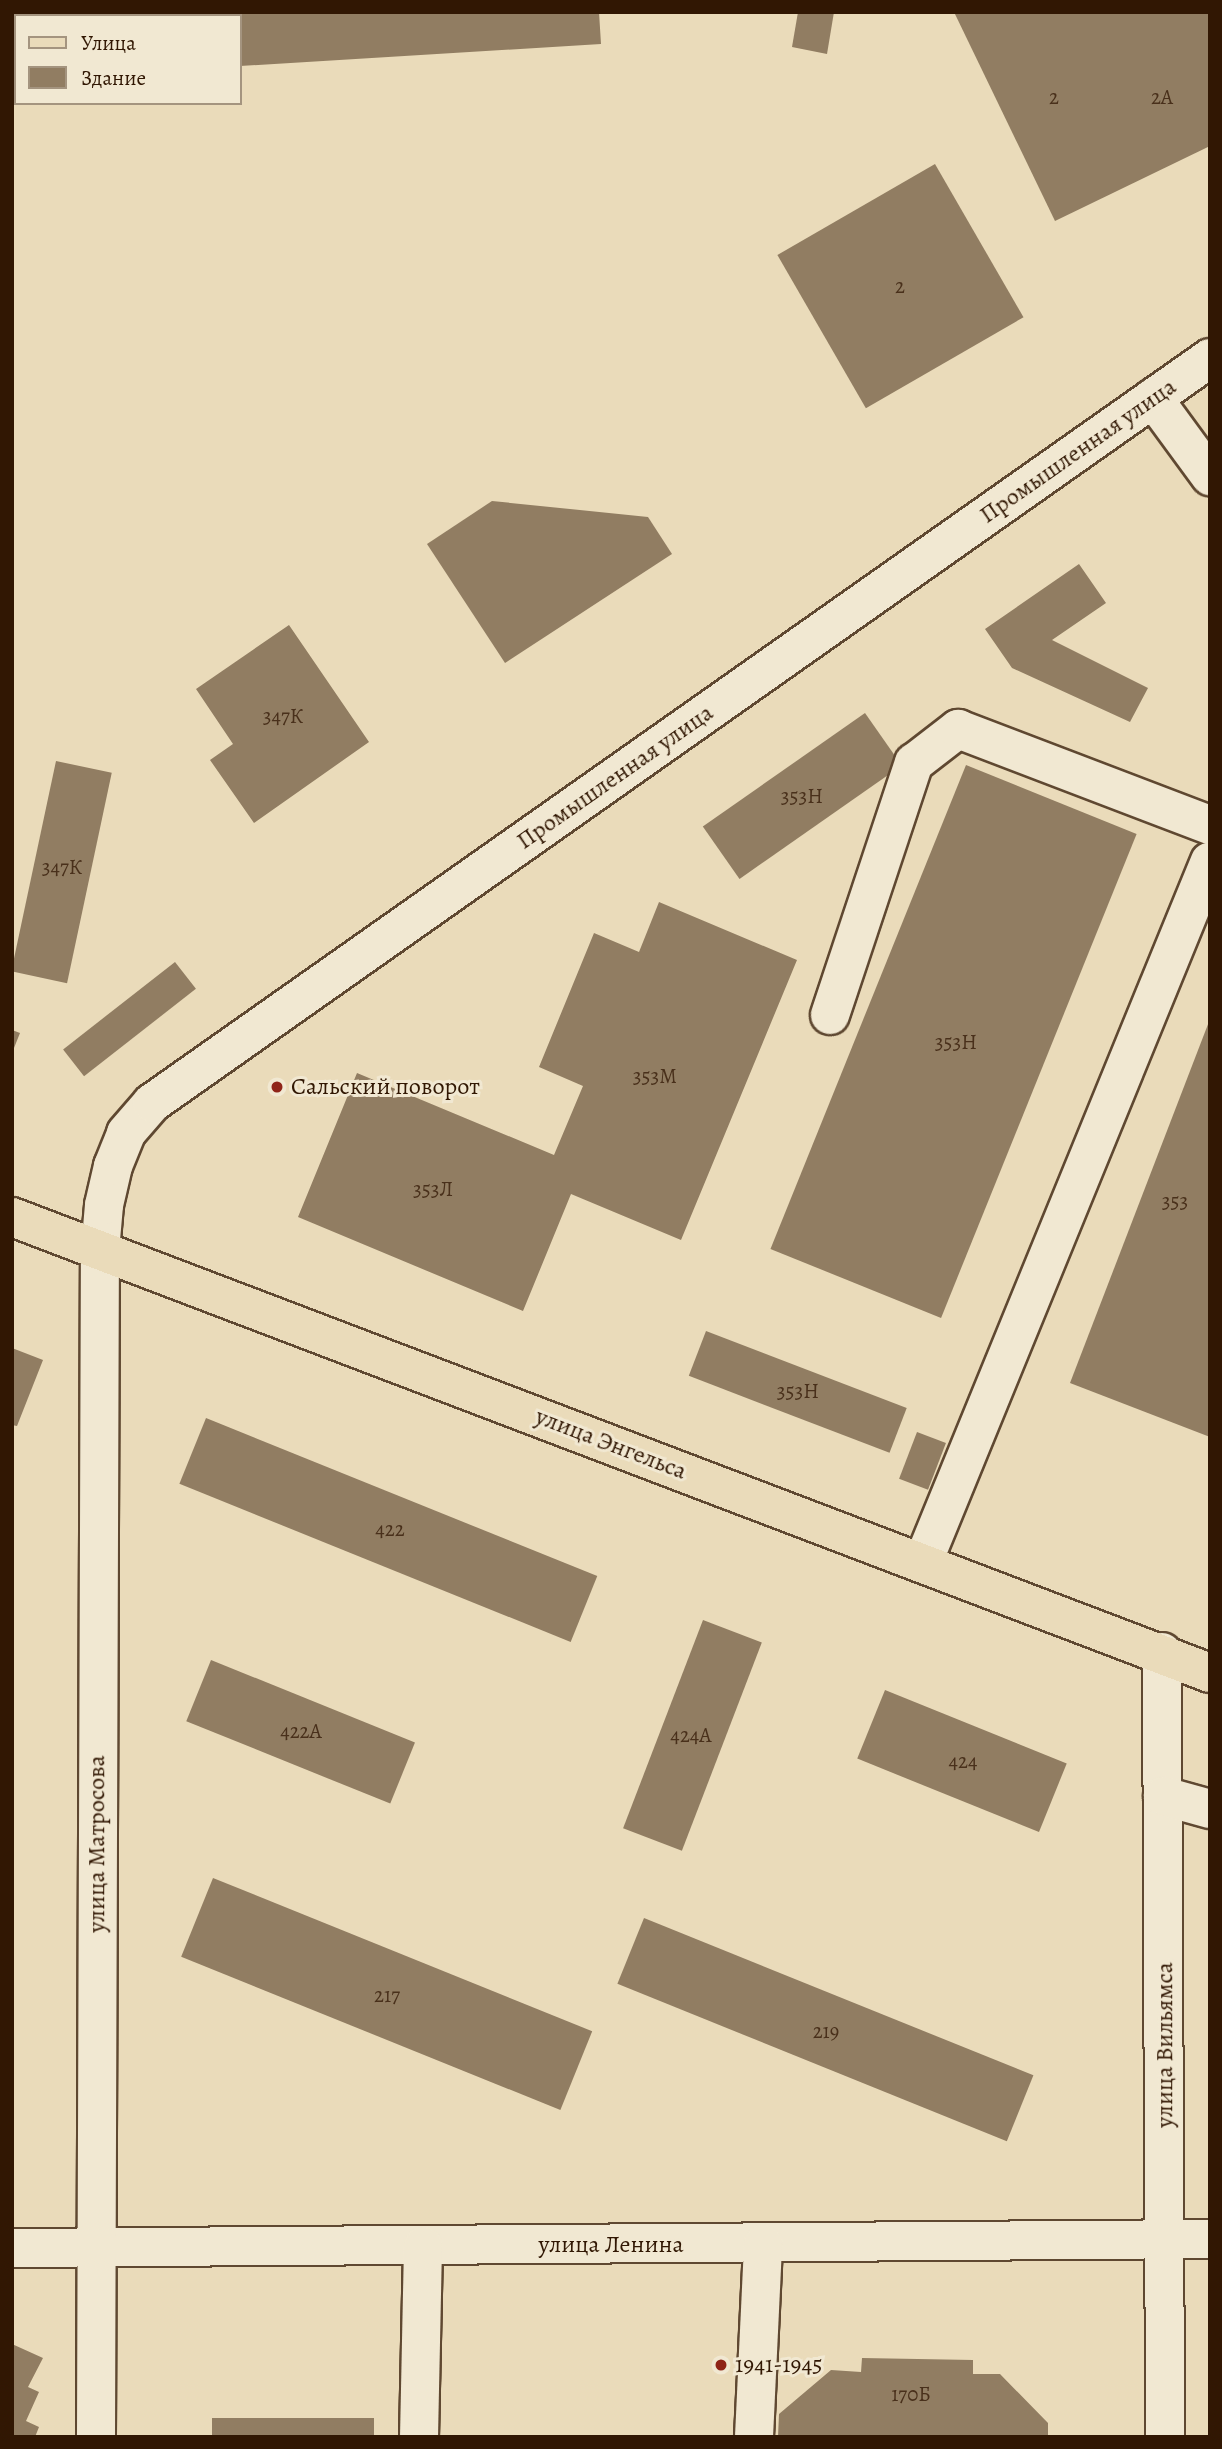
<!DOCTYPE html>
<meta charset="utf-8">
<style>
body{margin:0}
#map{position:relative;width:1222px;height:2449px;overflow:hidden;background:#eadbba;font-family:Alegreya,serif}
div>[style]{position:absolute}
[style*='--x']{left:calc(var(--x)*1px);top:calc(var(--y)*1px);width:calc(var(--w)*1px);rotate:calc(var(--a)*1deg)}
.building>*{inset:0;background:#917d62;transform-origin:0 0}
.roads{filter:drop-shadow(2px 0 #5f4831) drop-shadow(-2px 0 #5f4831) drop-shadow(0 2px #5f4831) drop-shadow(0 -2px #5f4831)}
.minor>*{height:38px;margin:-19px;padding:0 19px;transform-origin:19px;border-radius:19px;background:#f1e8d2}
.major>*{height:38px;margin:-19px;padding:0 19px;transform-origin:19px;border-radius:19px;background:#eadbba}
.dots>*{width:19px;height:19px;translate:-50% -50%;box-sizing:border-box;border:4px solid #f1e8d2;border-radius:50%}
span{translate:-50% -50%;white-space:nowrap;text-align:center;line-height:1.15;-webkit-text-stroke:6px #f1e8d2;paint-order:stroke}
.number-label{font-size:21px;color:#49301b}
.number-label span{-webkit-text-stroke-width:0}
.street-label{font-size:24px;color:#311703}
.poi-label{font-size:24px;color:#311703}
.left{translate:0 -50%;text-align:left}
.frame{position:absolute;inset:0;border:14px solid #311703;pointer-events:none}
.legend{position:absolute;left:14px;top:14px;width:228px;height:91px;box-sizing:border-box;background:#f1e8d2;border:2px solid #a4947f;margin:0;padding:9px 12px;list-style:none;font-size:21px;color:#311703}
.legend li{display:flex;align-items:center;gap:14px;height:35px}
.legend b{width:35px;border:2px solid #a4947f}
</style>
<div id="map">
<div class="building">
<div style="clip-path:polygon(12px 12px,599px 12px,601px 44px,240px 66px,240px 16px,16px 16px,16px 80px,12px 81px)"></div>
<div style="clip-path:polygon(798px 12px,834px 12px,827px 54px,792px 47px)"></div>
<div style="clip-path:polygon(954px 12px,1210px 12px,1210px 146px,1055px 221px)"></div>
<div style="left:935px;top:164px;width:177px;height:182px;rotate:60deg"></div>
<div style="clip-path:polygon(492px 501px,648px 517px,672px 554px,505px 663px,427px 544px)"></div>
<div style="clip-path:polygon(1079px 564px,1106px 603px,1052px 640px,1148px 688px,1130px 722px,1012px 668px,985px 629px)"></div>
<div style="clip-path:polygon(289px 625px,369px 742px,254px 823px,210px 760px,233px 744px,196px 689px)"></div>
<div style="left:865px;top:713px;width:64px;height:198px;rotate:55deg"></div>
<div style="left:56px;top:761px;width:57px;height:215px;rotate:12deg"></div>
<div style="left:966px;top:765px;width:184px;height:522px;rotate:22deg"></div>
<div style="clip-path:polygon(659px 902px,797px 960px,681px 1240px,571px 1194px,523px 1311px,298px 1217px,357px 1073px,554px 1155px,583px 1086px,539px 1067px,594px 933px,639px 952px)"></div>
<div style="left:175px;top:962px;width:34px;height:142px;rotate:52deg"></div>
<div style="clip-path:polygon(1210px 1019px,1210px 1437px,1070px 1383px)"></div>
<div style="clip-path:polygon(12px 1030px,20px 1033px,12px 1053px)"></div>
<div style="left:706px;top:1331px;width:215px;height:48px;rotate:21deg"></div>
<div style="clip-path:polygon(12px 1348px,43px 1360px,17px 1426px,12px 1425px)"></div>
<div style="left:206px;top:1418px;width:422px;height:71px;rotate:22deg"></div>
<div style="left:917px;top:1432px;width:31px;height:50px;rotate:21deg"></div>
<div style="left:703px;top:1620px;width:63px;height:223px;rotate:21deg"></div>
<div style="left:211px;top:1660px;width:220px;height:66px;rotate:22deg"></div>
<div style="left:885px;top:1690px;width:196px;height:74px;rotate:22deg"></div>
<div style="left:213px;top:1878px;width:409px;height:85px;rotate:22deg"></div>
<div style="left:644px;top:1918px;width:420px;height:71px;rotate:22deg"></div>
<div style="clip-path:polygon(12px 2344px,43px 2358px,28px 2387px,39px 2392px,26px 2421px,39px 2427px,35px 2437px,12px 2437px)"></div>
<div style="clip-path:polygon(862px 2358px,973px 2360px,973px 2374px,1000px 2374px,1048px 2423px,1048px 2437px,778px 2437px,779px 2414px,831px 2370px,861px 2372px)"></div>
<div style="left:212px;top:2418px;width:162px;height:19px"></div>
</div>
<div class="roads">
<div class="minor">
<div style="--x:1153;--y:398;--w:97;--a:53.8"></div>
<div style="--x:830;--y:1015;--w:266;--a:-71.6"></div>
<div style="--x:914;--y:763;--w:56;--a:-37.7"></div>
<div style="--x:958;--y:729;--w:270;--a:20.9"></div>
<div style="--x:923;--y:1562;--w:757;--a:-67.74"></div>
<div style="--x:1162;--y:1652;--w:785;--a:89.78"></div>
<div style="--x:1163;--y:1796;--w:49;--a:15.5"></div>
<div style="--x:12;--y:2248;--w:1198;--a:-0.43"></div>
<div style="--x:96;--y:2437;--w:1186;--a:-89.81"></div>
<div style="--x:100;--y:1251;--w:46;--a:-85"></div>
<div style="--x:104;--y:1205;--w:40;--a:-77"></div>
<div style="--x:113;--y:1166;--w:35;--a:-68"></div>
<div style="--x:126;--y:1133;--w:40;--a:-49"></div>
<div style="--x:152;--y:1103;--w:1294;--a:-35.15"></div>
<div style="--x:419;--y:2437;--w:191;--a:-88.8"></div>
<div style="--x:754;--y:2437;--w:193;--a:-87.3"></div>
</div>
<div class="major">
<div style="--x:12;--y:1217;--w:1282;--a:20.84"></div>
</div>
</div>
<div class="dots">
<div style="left:277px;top:1087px;background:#8f2418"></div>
<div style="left:721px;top:2365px;background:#8f2418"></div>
</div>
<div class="number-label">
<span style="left:1054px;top:97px">2</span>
<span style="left:1162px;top:97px">2А</span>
<span style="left:900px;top:286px">2</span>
<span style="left:283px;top:716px">347К</span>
<span style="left:802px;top:796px">353Н</span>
<span style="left:62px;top:867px">347К</span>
<span style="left:956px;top:1042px">353Н</span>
<span style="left:655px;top:1076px">353М</span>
<span style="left:433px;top:1189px">353Л</span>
<span style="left:1175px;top:1201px">353</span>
<span style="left:798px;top:1391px">353Н</span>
<span style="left:390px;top:1529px">422</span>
<span style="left:301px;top:1731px">422А</span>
<span style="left:691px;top:1735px">424А</span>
<span style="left:963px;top:1761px">424</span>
<span style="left:387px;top:1995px">217</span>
<span style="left:826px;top:2031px">219</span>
<span style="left:911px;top:2394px">170Б</span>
</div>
<div class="street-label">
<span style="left:1078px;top:451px;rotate:-35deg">Промышленная улица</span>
<span style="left:615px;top:777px;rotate:-35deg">Промышленная улица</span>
<span style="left:611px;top:1444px;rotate:21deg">улица Энгельса</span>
<span style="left:97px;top:1844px;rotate:-90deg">улица Матросова</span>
<span style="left:1165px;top:2045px;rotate:-90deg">улица Вильямса</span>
<span style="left:611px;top:2245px">улица Ленина</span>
</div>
<div class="poi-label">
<span class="left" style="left:291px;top:1087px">Сальский поворот</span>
<span class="left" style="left:735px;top:2365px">1941-1945</span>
</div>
<div class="frame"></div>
<ul class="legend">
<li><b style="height:9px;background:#eadbba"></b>Улица</li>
<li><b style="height:19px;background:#917d62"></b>Здание</li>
</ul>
</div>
